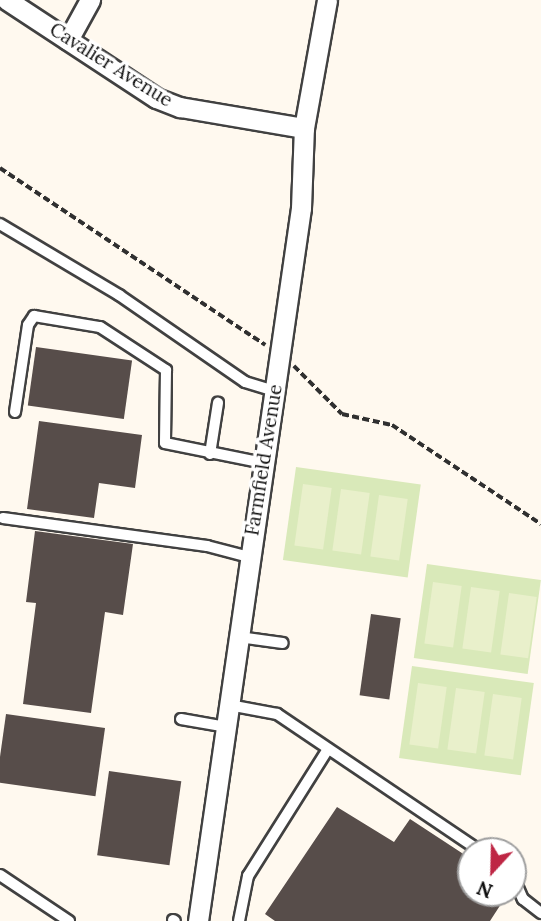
<!DOCTYPE html>
<style>
body{margin:0}
#map{position:relative;width:541px;height:921px;overflow:hidden;background:#fff9ef;font-family:Lora,serif}
div>[style]{position:absolute}
[style*='--x']{left:calc(var(--x)*1px);top:calc(var(--y)*1px);width:calc(var(--w)*1px);rotate:calc(var(--a)*1deg)}
.green>*{inset:0;background:#d9e9b9;transform-origin:0 0}
.pitch>*{inset:0;background:#e9f0cb;transform-origin:0 0}
.building>*{inset:0;background:#574d4a;transform-origin:0 0}
.path>*{height:3.5px;margin-top:-1.75px;transform-origin:0;background:repeating-linear-gradient(90deg,#303030 0 7px,transparent 0 10.5px)}
.roads{filter:drop-shadow(2px 0 #414141) drop-shadow(-2px 0 #414141) drop-shadow(0 2px #414141) drop-shadow(0 -2px #414141)}
.service>*{height:10px;margin:-5px;padding:0 5px;transform-origin:5px;border-radius:5px;background:#fff}
.minor>*{height:19px;margin:-9.5px;padding:0 9.5px;transform-origin:9.5px;border-radius:9.5px;background:#fff}
span{translate:-50% -50%;white-space:nowrap;text-align:center;line-height:1.15;-webkit-text-stroke:7px #fff;paint-order:stroke}
.street-label{font-size:19px;color:#0e0e0e}
.north{position:absolute;left:457px;top:837px;width:70px;height:70px;box-sizing:border-box;background:#fff;border:2px solid #9f9f9f;border-radius:50%;rotate:202deg;font-size:19px;font-weight:700;line-height:28px;text-align:center;color:#0e0e0e}
.north::after{content:'';display:block;margin:auto;width:24px;height:32px;background:#be2644;clip-path:polygon(50% 0,100% 100%,50% 72%,0 100%)}
</style>
<div id="map">
<div class="green">
<div style="left:296px;top:467px;width:126px;height:94px;rotate:8deg"></div>
<div style="left:427px;top:564px;width:115px;height:95px;rotate:8deg"></div>
<div style="left:412px;top:666px;width:123px;height:93px;rotate:8deg"></div>
</div>
<div class="pitch">
<div style="left:303px;top:484px;width:29px;height:62px;rotate:8deg"></div>
<div style="left:341px;top:489px;width:29px;height:62px;rotate:8deg"></div>
<div style="left:379px;top:495px;width:29px;height:62px;rotate:8deg"></div>
<div style="left:433px;top:582px;width:29px;height:62px;rotate:8deg"></div>
<div style="left:471px;top:587px;width:29px;height:62px;rotate:8deg"></div>
<div style="left:509px;top:593px;width:28px;height:62px;rotate:8deg"></div>
<div style="left:418px;top:683px;width:29px;height:62px;rotate:8deg"></div>
<div style="left:456px;top:688px;width:29px;height:62px;rotate:8deg"></div>
<div style="left:493px;top:694px;width:29px;height:62px;rotate:8deg"></div>
</div>
<div class="building">
<div style="left:36px;top:347px;width:97px;height:59px;rotate:8deg"></div>
<div style="clip-path:polygon(39px 421px,142px 435px,135px 488px,99px 483px,94px 518px,27px 509px)"></div>
<div style="clip-path:polygon(35px 531px,133px 544px,123px 615px,105px 612px,91px 713px,23px 704px,36px 603px,26px 602px)"></div>
<div style="left:371px;top:614px;width:30px;height:82px;rotate:8deg"></div>
<div style="left:6px;top:714px;width:100px;height:69px;rotate:8deg"></div>
<div style="left:109px;top:771px;width:73px;height:85px;rotate:8deg"></div>
<div style="clip-path:polygon(337px 807px,394px 842px,410px 819px,471px 859px,471px 893px,485px 893px,501px 904px,490px 921px,275px 921px,265px 914px)"></div>
</div>
<div class="path">
<div style="--x:0;--y:168;--w:319;--a:33.7"></div>
<div style="--x:294;--y:366;--w:68;--a:45"></div>
<div style="--x:342;--y:414;--w:51;--a:12.4"></div>
<div style="--x:392;--y:425;--w:179;--a:33.6"></div>
</div>
<div class="roads">
<div class="service">
<div style="--x:0;--y:224;--w:139;--a:30.8"></div>
<div style="--x:119;--y:295;--w:153;--a:34.6"></div>
<div style="--x:245;--y:382;--w:30;--a:17"></div>
<div style="--x:15;--y:412;--w:88;--a:-81.5"></div>
<div style="--x:28;--y:325;--w:11;--a:-56"></div>
<div style="--x:34;--y:316;--w:67;--a:9.5"></div>
<div style="--x:100;--y:327;--w:79;--a:33.1"></div>
<div style="--x:166;--y:370;--w:73;--a:90.8"></div>
<div style="--x:165;--y:443;--w:100;--a:11.5"></div>
<div style="--x:210;--y:454;--w:52;--a:-81.1"></div>
<div style="--x:3;--y:518;--w:206;--a:7.8"></div>
<div style="--x:207;--y:546;--w:43;--a:14.7"></div>
<div style="--x:239;--y:637;--w:44;--a:7.8"></div>
<div style="--x:229;--y:705;--w:49;--a:10.6"></div>
<div style="--x:277;--y:714;--w:245;--a:34"></div>
<div style="--x:181;--y:719;--w:47;--a:9.9"></div>
<div style="--x:0;--y:875;--w:83;--a:33.7"></div>
<div style="--x:513;--y:876;--w:25;--a:67"></div>
<div style="--x:523;--y:899;--w:23;--a:38"></div>
<div style="--x:173;--y:920;--w:2;--a:27"></div>
<div style="--x:239;--y:921;--w:46;--a:-78.7"></div>
<div style="--x:248;--y:876;--w:150;--a:-57.8"></div>
</div>
<div class="minor">
<div style="--x:7;--y:0;--w:178;--a:33.3"></div>
<div style="--x:156;--y:98;--w:26;--a:21"></div>
<div style="--x:180;--y:107;--w:126;--a:9.6"></div>
<div style="--x:68;--y:40;--w:46;--a:-61.2"></div>
<div style="--x:198;--y:921;--w:720;--a:-81.78"></div>
<div style="--x:301;--y:208;--w:80;--a:-87.9"></div>
<div style="--x:304;--y:128;--w:130;--a:-79.8"></div>
</div>
</div>
<div class="street-label">
<span style="left:111px;top:65px;rotate:32deg">Cavalier Avenue</span>
<span style="left:264px;top:460px;rotate:-81deg">Farmfield Avenue</span>
</div>
<div class="north">N</div>
</div>
